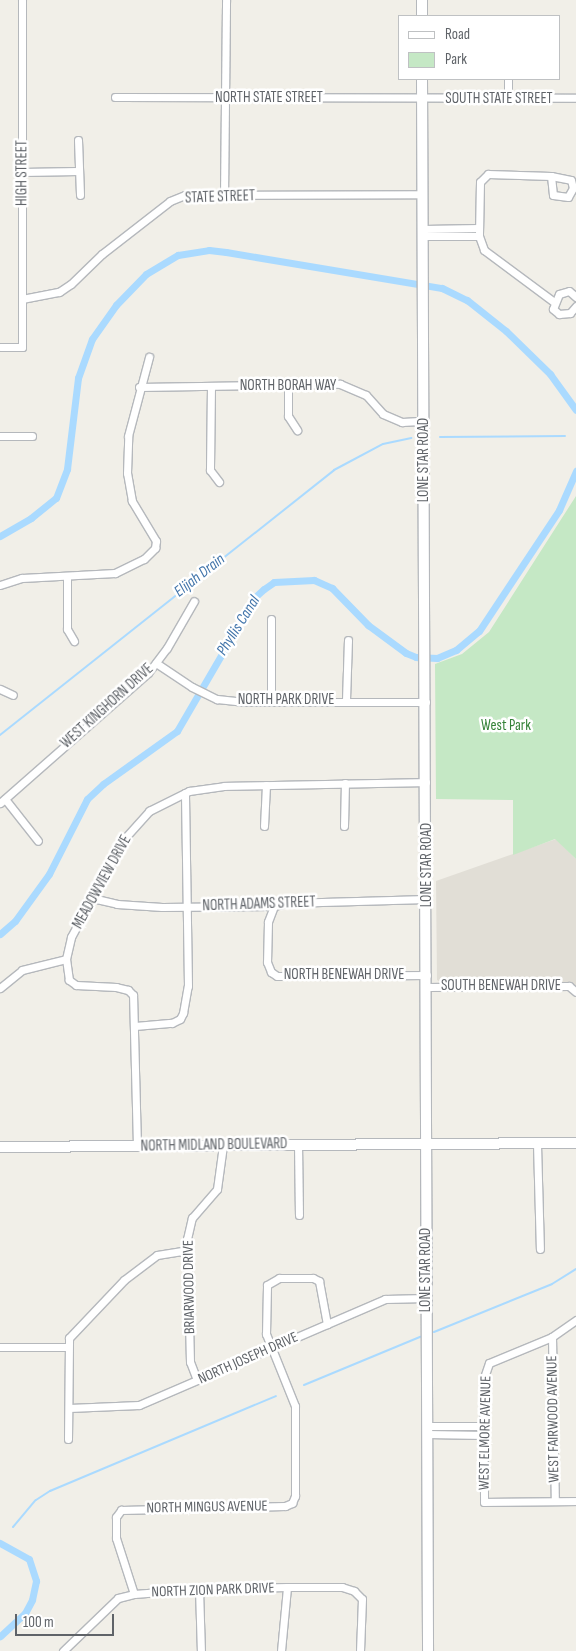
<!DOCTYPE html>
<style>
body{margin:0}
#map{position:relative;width:576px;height:1651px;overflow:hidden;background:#f1efe8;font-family:"Sofia Sans Condensed",sans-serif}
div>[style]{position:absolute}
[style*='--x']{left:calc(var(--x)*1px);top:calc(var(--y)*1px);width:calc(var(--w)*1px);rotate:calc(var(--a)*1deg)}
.education>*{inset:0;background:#e1ded6}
.green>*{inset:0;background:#c5e8c5}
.stream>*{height:2px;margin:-1px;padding:0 1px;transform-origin:1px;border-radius:1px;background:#aadaff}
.canal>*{height:7px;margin:-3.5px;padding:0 3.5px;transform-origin:3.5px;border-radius:3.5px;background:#aadaff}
.roads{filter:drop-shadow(1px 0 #b5b8bc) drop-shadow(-1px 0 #b5b8bc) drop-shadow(0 1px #b5b8bc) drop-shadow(0 -1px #b5b8bc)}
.street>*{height:7px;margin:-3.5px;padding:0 3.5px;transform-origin:3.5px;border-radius:3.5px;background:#fff}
.secondary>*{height:10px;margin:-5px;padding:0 5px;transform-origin:5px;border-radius:5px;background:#fff}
span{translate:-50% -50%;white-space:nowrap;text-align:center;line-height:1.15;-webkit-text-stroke:5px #fff;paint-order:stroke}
.street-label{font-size:15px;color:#5f6368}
.park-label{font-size:15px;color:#348238}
.water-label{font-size:16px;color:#4174aa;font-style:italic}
.legend{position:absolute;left:398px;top:15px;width:162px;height:65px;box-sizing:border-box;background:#fff;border:1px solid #bfc1c3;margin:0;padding:6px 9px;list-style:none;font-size:15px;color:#5f6368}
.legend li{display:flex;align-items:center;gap:10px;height:25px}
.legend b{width:25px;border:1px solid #bfc1c3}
.scale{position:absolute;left:15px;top:1614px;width:99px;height:22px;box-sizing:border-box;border:2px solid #5f6368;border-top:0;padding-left:6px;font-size:15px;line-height:18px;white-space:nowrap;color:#5f6368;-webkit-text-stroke:4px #fff;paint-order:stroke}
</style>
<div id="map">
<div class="education">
<div style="clip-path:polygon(556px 839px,576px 859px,576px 985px,442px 983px,437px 980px,436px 881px)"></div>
</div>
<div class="green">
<div style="clip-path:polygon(576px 496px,576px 859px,555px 839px,513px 855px,513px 800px,436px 799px,435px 664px,462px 654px,489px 632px)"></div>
</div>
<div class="stream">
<div style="--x:440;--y:437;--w:125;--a:-0.5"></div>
<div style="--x:0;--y:735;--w:426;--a:-38.4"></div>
<div style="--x:334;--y:470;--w:55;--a:-28"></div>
<div style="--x:383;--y:444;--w:29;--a:-12"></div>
<div style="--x:434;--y:1332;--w:127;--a:-22.1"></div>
<div style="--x:552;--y:1284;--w:28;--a:-32"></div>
<div style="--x:304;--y:1385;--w:126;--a:-22.5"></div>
<div style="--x:13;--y:1527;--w:35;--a:-50"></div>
<div style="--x:36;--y:1500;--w:17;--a:-33"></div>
<div style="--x:50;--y:1491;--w:245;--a:-22.8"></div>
</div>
<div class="canal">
<div style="--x:0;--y:536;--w:36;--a:-30"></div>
<div style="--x:31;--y:518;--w:32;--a:-39"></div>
<div style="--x:56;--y:498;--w:31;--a:-69"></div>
<div style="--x:67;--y:469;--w:92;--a:-83.1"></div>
<div style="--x:78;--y:378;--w:41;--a:-70.3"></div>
<div style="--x:92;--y:339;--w:42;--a:-54.8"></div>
<div style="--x:116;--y:305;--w:43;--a:-45.9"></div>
<div style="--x:146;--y:274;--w:37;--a:-31"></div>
<div style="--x:178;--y:255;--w:31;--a:-9"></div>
<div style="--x:209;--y:250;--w:17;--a:7"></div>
<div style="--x:226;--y:252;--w:219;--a:9.5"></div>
<div style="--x:442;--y:288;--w:28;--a:26"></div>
<div style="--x:467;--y:300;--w:50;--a:38.5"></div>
<div style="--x:506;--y:331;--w:62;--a:44.3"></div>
<div style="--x:550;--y:374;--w:44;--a:54.2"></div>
<div style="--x:0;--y:934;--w:20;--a:-41"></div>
<div style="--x:15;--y:921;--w:58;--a:-54.1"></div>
<div style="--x:49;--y:874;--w:84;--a:-63.1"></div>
<div style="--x:87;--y:799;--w:22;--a:-43"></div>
<div style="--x:103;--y:784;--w:91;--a:-35.6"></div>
<div style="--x:177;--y:731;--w:155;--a:-59.8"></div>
<div style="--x:255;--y:597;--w:12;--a:-42"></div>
<div style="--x:264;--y:589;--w:12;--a:-35"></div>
<div style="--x:274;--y:582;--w:40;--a:-2.9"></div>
<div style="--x:314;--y:580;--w:20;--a:24"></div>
<div style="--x:332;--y:588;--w:52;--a:45.8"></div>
<div style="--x:368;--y:625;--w:47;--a:36.4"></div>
<div style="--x:406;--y:653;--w:11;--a:22"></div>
<div style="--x:416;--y:657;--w:21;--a:3"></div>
<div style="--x:437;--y:658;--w:21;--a:-23"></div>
<div style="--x:456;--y:650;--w:30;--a:-40"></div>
<div style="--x:479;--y:631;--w:145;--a:-56.5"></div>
<div style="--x:559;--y:510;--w:43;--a:-66.4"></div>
<div style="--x:0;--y:1543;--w:33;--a:29"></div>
<div style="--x:29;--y:1559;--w:23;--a:72"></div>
<div style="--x:36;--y:1581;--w:19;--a:102"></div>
<div style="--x:32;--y:1600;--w:15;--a:118"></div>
<div style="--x:25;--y:1613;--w:34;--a:137"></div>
</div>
<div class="roads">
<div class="street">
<div style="--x:508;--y:79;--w:20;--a:90"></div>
<div style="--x:115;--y:97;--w:461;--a:0.1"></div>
<div style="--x:78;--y:140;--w:55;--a:87.9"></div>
<div style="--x:22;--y:172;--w:56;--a:-1"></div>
<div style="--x:551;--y:176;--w:63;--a:-178.2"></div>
<div style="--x:488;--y:174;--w:11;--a:135"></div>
<div style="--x:480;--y:182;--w:54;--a:91.1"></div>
<div style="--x:479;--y:236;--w:15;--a:70"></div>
<div style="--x:484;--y:250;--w:87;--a:36.6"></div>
<div style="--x:551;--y:176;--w:20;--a:11"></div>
<div style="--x:571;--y:180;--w:8;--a:76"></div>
<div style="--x:573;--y:188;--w:10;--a:119"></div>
<div style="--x:568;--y:197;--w:15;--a:-172"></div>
<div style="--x:553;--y:195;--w:19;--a:-96"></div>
<div style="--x:224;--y:196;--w:196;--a:-89.4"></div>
<div style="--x:424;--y:229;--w:55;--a:-1"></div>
<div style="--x:424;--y:236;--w:55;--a:0"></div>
<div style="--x:576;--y:297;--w:9;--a:-139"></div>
<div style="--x:569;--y:291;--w:10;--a:163"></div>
<div style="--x:559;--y:294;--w:16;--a:112"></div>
<div style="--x:553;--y:309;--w:8;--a:40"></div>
<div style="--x:559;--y:314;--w:11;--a:-5"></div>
<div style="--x:570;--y:313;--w:9;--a:-49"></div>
<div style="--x:22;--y:299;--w:38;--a:-11"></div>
<div style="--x:59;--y:292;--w:14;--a:-34"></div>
<div style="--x:71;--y:284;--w:43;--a:-44.1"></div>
<div style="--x:102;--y:254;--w:86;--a:-37.9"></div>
<div style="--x:170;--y:201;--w:16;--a:-22"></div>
<div style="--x:185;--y:195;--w:238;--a:-0.2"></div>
<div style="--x:0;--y:347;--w:22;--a:0"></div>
<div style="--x:22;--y:347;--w:347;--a:-90"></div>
<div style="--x:288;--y:385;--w:31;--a:90"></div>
<div style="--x:288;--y:416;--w:17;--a:57"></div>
<div style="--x:211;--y:386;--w:84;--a:90.7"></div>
<div style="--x:210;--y:470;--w:15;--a:53"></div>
<div style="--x:139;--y:387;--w:201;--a:-0.9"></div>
<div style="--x:340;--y:384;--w:28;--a:23"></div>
<div style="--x:366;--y:395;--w:25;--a:48"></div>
<div style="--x:383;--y:414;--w:21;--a:23"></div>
<div style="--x:402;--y:422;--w:22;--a:-3"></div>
<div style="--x:0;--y:436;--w:32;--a:0"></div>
<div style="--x:67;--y:577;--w:52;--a:90"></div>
<div style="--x:67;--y:629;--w:14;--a:60"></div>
<div style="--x:0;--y:585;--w:23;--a:-18"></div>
<div style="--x:22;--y:578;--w:93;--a:-3.1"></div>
<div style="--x:115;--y:573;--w:32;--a:-26"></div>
<div style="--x:144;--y:559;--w:16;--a:-45"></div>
<div style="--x:155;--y:548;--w:7;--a:-82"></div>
<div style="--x:156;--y:541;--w:47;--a:-121"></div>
<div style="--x:132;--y:501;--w:28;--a:-100"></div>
<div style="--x:127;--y:473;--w:37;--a:-88"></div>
<div style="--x:128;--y:436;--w:82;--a:-75.1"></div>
<div style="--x:271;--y:619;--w:83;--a:90"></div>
<div style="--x:156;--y:663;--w:43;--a:33.7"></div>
<div style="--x:192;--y:687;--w:28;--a:26"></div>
<div style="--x:217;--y:699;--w:28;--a:6"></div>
<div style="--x:245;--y:702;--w:181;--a:0"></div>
<div style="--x:0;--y:689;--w:14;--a:25"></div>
<div style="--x:346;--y:700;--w:60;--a:-88.1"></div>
<div style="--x:5;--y:799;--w:53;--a:51.8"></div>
<div style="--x:0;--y:803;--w:197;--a:-41.3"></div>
<div style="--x:148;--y:673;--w:31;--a:-53"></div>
<div style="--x:167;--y:648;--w:54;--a:-60.1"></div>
<div style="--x:264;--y:826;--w:41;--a:-87.2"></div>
<div style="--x:344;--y:826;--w:43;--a:-88.7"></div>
<div style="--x:92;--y:898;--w:26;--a:13"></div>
<div style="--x:117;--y:904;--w:45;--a:3.8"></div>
<div style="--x:162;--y:907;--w:112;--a:-0.5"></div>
<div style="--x:274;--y:906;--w:13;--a:-13"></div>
<div style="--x:287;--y:903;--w:140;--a:-1.6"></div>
<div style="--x:274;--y:906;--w:17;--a:111"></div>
<div style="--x:268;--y:922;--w:40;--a:91.4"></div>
<div style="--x:267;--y:962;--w:11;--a:68"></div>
<div style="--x:271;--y:972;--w:7;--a:34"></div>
<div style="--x:277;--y:976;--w:150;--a:-0.4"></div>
<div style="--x:427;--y:987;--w:142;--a:-0.4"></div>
<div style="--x:569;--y:986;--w:9;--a:41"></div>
<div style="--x:0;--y:988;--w:28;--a:-39"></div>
<div style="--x:22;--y:970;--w:45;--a:-14"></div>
<div style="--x:135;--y:1026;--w:37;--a:-5"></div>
<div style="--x:172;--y:1023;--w:9;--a:-27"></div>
<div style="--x:180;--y:1019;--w:7;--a:-63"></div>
<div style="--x:183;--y:1013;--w:27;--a:-80"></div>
<div style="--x:188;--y:986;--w:193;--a:-90.9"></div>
<div style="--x:298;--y:1144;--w:71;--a:89.2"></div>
<div style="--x:537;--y:1144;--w:105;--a:88.4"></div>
<div style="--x:137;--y:1146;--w:151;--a:-91.5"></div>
<div style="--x:133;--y:995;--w:7;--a:-135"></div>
<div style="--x:128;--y:990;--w:12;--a:-166"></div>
<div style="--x:116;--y:987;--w:40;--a:-177.1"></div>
<div style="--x:76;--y:985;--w:9;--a:-144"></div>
<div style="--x:69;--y:980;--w:21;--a:-98"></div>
<div style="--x:66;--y:959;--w:23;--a:-77"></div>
<div style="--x:71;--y:937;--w:111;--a:-61.6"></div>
<div style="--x:124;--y:839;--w:38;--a:-48"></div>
<div style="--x:149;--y:811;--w:45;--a:-26.6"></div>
<div style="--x:189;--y:791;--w:35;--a:-8"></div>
<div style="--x:224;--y:786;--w:202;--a:-1.1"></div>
<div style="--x:576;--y:1320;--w:29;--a:145"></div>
<div style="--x:552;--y:1337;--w:68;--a:157.6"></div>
<div style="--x:489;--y:1363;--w:18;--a:109"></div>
<div style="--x:483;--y:1380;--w:122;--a:89.5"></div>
<div style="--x:484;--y:1502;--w:92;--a:-0.6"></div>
<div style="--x:552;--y:1337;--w:164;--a:89"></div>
<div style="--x:0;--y:1347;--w:68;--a:0"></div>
<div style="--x:197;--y:1380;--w:19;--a:-111"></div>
<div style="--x:190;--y:1362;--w:123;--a:-91.4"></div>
<div style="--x:187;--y:1239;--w:22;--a:-77"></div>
<div style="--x:192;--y:1218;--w:38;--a:-49"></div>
<div style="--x:217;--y:1189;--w:44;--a:-82.2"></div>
<div style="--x:69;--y:1408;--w:70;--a:-2.5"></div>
<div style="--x:139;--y:1405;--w:268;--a:-23.3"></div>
<div style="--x:385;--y:1299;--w:41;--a:-1.4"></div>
<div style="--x:426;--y:1426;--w:58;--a:0"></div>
<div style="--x:427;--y:1434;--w:57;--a:1"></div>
<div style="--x:68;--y:1439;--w:101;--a:-89.4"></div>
<div style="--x:69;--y:1338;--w:80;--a:-46.5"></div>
<div style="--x:124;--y:1280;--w:41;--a:-37.1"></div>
<div style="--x:157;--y:1255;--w:30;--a:-9"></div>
<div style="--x:199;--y:1589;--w:62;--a:88.2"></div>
<div style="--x:134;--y:1594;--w:59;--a:-107.8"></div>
<div style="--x:116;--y:1538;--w:21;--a:-90"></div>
<div style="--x:116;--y:1517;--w:9;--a:-54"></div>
<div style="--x:121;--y:1510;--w:164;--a:-1.4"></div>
<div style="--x:285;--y:1506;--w:8;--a:-23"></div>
<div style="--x:292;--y:1503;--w:8;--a:-67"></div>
<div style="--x:295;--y:1496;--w:90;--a:-90"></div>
<div style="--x:295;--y:1406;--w:78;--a:-111.9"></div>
<div style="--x:266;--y:1334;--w:49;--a:-88.8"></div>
<div style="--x:267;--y:1285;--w:14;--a:-30"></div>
<div style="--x:279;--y:1278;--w:34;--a:0"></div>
<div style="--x:313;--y:1278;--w:7;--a:27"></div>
<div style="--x:319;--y:1281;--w:44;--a:79.5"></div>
<div style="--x:63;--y:1651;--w:76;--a:-43.9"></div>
<div style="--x:118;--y:1598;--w:16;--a:-14"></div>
<div style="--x:134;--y:1594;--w:65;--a:-4.4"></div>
<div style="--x:199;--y:1589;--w:88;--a:-1.3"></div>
<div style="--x:287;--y:1587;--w:55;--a:0"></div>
<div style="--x:342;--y:1587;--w:13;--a:18"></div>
<div style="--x:354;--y:1591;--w:11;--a:45"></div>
<div style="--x:362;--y:1599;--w:52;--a:92.2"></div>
<div style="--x:281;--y:1651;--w:64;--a:-84.6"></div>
</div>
<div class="secondary">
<div style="--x:422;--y:0;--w:16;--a:90"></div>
<div style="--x:422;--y:79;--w:1572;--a:89.78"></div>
<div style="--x:0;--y:1147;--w:576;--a:-0.4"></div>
</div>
</div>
<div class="street-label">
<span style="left:269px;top:98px">NORTH STATE STREET</span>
<span style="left:499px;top:99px">SOUTH STATE STREET</span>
<span style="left:22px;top:173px;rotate:-90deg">HIGH STREET</span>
<span style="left:220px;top:197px;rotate:-2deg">STATE STREET</span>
<span style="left:288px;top:386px">NORTH BORAH WAY</span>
<span style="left:424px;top:460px;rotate:-90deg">LONE STAR ROAD</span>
<span style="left:286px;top:700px">NORTH PARK DRIVE</span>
<span style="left:107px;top:706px;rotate:-42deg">WEST KINGHORN DRIVE</span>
<span style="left:427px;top:865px;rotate:-90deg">LONE STAR ROAD</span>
<span style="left:102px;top:882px;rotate:-61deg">MEADOWVIEW DRIVE</span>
<span style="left:259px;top:904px;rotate:-2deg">NORTH ADAMS STREET</span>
<span style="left:344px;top:975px">NORTH BENEWAH DRIVE</span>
<span style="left:501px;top:986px">SOUTH BENEWAH DRIVE</span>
<span style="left:214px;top:1145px;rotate:-1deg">NORTH MIDLAND BOULEVARD</span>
<span style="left:426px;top:1270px;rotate:-90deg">LONE STAR ROAD</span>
<span style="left:189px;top:1287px;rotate:-91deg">BRIARWOOD DRIVE</span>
<span style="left:248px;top:1358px;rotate:-24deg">NORTH JOSEPH DRIVE</span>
<span style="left:553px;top:1419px;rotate:-91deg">WEST FAIRWOOD AVENUE</span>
<span style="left:485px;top:1433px;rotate:-89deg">WEST ELMORE AVENUE</span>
<span style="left:207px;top:1507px;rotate:-1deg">NORTH MINGUS AVENUE</span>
<span style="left:213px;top:1590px;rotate:-2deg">NORTH ZION PARK DRIVE</span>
</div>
<div class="park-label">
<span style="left:506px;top:726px">West Park</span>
</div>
<div class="water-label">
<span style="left:200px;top:576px;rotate:-38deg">Elijah Drain</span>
<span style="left:239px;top:626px;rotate:-58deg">Phyllis Canal</span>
</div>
<ul class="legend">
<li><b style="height:6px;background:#fff"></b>Road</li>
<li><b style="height:14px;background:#c5e8c5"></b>Park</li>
</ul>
<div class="scale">100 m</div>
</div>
